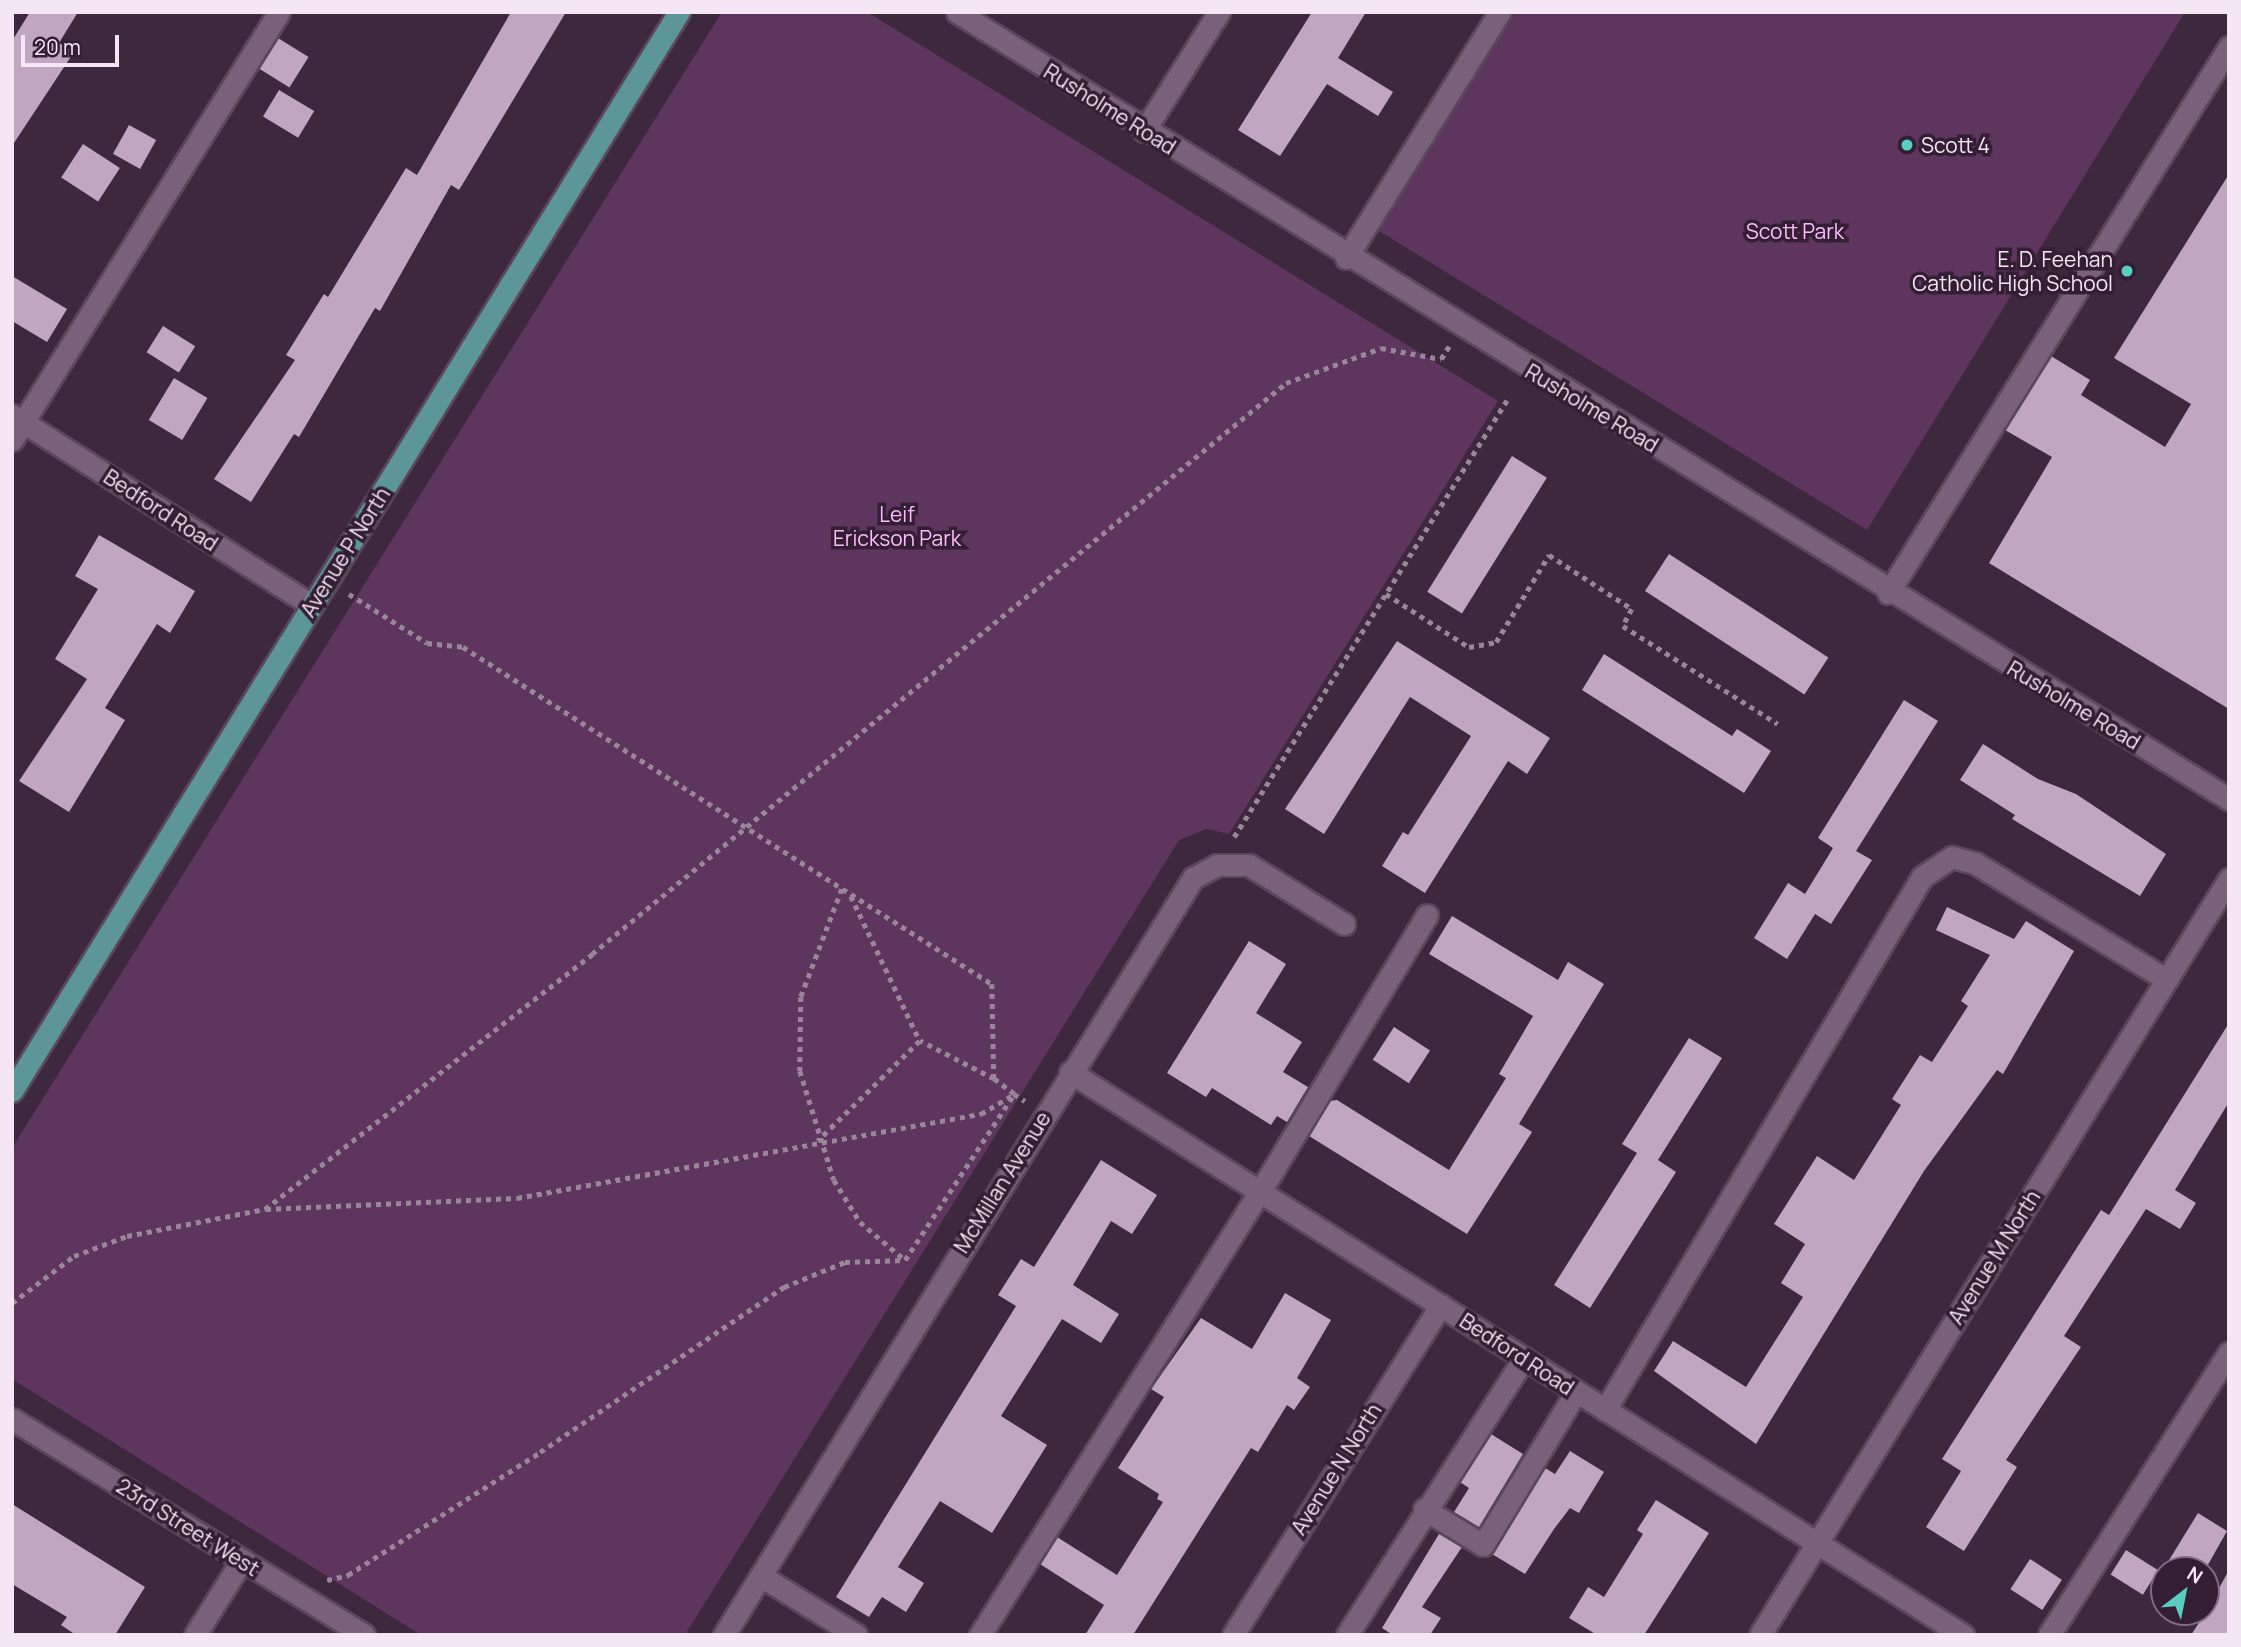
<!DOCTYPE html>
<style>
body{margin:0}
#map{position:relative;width:2241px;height:1647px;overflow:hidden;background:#3e283e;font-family:Manrope,sans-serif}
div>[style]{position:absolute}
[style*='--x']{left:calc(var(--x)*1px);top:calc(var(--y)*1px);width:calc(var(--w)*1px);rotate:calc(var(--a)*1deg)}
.green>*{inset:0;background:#5e355f}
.building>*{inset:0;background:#c1a6c1;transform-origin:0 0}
.path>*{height:4.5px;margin-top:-2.25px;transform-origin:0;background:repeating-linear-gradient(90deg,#998799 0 5px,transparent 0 10px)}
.roads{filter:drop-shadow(2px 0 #5a485a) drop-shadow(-2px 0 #5a485a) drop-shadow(0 2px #5a485a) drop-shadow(0 -2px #5a485a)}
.minor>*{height:21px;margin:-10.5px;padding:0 10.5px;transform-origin:10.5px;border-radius:10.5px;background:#796179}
.major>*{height:21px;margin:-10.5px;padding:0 10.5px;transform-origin:10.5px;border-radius:10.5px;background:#5c9699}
.dots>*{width:19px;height:19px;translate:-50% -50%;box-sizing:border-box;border:4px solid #331e33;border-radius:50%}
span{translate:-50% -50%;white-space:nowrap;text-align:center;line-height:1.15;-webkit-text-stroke:7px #331e33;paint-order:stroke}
.street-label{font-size:21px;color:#f4e6f3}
.poi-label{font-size:21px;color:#f4e6f3}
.left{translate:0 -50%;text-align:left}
.right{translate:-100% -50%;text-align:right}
.park-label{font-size:21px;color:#fcbbfc}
.frame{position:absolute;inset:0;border:14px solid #f4e6f3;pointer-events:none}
.north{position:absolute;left:2150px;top:1556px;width:70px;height:70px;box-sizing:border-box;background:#331e33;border:2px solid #806e80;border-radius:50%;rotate:32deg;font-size:19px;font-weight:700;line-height:28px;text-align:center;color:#f4e6f3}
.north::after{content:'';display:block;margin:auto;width:24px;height:32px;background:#57cec1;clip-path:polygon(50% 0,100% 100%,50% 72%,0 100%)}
.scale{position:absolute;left:21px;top:35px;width:98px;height:32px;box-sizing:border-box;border:4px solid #f4e6f3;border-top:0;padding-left:9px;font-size:21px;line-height:24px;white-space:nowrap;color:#f4e6f3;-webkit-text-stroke:5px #331e33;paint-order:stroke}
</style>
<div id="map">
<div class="green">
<div style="clip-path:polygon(722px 12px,867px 12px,1498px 401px,1229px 834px,1207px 829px,1179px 840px,685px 1635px,421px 1635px,12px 1379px,12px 1148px)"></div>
<div style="clip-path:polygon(1510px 12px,2185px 12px,1867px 530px,1379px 231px)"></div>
</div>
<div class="building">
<div style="clip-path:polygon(30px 12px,78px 12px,59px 43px,74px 52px,12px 146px,12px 41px)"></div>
<div style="clip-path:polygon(511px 12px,566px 12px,459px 190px,451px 185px,380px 311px,375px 308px,299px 437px,294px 434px,251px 502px,214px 479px,295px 360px,286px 355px,324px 294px,328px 297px,406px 168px,417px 175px)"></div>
<div style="clip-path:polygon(1312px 12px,1366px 12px,1338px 58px,1393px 92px,1378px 116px,1327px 84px,1280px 156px,1238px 130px)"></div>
<div style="left:278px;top:38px;width:36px;height:36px;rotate:32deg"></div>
<div style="left:279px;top:90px;width:41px;height:31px;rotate:31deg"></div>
<div style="left:129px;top:125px;width:31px;height:33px;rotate:29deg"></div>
<div style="left:83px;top:144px;width:44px;height:40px;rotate:33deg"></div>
<div style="clip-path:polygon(2229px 174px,2229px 709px,1989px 563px,2052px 457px,2005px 430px,2051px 356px,2090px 380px,2081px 395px,2165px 447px,2191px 404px,2114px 358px)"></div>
<div style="clip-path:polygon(12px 276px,67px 309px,47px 342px,12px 321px)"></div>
<div style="left:163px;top:326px;width:38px;height:31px;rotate:32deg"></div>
<div style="left:174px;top:378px;width:39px;height:49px;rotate:31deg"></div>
<div style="left:1512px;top:456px;width:41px;height:160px;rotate:32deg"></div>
<div style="clip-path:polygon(99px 535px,195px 591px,170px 633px,157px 624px,105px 708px,125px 720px,69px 812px,19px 781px,87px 679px,55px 659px,98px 589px,75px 576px)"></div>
<div style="left:1669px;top:554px;width:190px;height:44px;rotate:33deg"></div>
<div style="clip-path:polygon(1397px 641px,1550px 738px,1527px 774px,1508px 761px,1425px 893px,1382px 866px,1403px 832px,1408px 835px,1471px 736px,1410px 697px,1324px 834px,1285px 809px)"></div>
<div style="clip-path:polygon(1604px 654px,1732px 736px,1737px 729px,1771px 751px,1744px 793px,1582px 690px)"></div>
<div style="clip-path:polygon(1904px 700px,1938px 721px,1856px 851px,1872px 860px,1831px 924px,1815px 914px,1787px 959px,1754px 938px,1788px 883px,1805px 894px,1833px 848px,1818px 838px)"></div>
<div style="clip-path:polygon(1983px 744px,2038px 779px,2076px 794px,2166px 854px,2140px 896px,2012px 819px,2015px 815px,1960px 780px)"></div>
<div style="clip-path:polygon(1947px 907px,2014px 939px,2026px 921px,2074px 951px,2003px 1074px,1997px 1070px,1924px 1171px,1756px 1444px,1654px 1371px,1673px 1341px,1746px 1387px,1803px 1297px,1781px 1283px,1805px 1244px,1774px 1224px,1817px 1156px,1854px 1180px,1901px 1105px,1892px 1099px,1920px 1055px,1932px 1062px,1968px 1006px,1961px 1001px,1990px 955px,1936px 930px)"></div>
<div style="clip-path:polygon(1452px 916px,1558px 980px,1568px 962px,1604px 984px,1519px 1124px,1532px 1132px,1467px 1234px,1309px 1136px,1330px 1101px,1337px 1100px,1449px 1170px,1506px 1078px,1499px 1074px,1533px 1016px,1429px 954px)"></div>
<div style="clip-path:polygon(1249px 941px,1286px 964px,1256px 1013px,1302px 1042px,1283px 1072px,1308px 1087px,1287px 1122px,1277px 1116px,1271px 1125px,1212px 1088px,1206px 1097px,1167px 1073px)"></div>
<div style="clip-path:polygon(2229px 1023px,2229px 1102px,2175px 1190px,2196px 1203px,2180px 1229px,2146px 1209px,2064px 1336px,2081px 1347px,2006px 1460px,2017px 1467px,1964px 1551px,1926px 1527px,1961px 1471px,1942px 1459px,2101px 1210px,2109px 1215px)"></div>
<div style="left:1394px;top:1027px;width:43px;height:39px;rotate:33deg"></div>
<div style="clip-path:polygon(1689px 1038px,1722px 1058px,1658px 1160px,1676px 1172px,1590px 1308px,1554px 1285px,1637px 1153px,1622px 1144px)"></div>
<div style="clip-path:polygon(1101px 1160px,1157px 1195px,1132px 1234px,1111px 1221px,1073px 1285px,1119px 1314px,1101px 1343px,1062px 1319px,1001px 1416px,1047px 1445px,992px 1533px,940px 1501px,898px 1567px,924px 1583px,906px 1612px,882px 1597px,869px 1617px,836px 1597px,1016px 1306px,998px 1295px,1021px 1259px,1034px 1267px)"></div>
<div style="clip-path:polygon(1285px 1293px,1331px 1320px,1297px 1378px,1310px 1387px,1294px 1410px,1287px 1405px,1258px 1452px,1251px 1448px,1133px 1635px,1085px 1635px,1104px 1605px,1040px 1564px,1057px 1537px,1117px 1575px,1163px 1502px,1157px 1499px,1159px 1494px,1118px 1468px,1164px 1397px,1151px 1389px,1201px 1318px,1252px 1349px)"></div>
<div style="clip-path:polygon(1491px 1434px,1523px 1454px,1479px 1527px,1454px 1512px,1469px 1488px,1460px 1482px)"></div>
<div style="clip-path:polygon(1570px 1451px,1604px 1472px,1579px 1513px,1570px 1508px,1554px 1529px,1525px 1574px,1492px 1554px,1545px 1468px,1555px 1474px)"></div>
<div style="clip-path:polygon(1656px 1500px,1709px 1533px,1644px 1635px,1597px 1635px,1569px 1618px,1588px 1587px,1604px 1597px,1643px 1534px,1637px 1530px)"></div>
<div style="clip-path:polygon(12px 1504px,145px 1587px,115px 1635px,76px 1635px,61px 1625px,67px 1617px,12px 1584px)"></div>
<div style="clip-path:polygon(2198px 1513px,2227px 1531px,2205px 1570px,2163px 1570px)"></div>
<div style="clip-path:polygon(1439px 1534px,1462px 1547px,1422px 1607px,1441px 1618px,1430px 1635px,1393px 1635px,1382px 1628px)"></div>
<div style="left:2126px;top:1550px;width:38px;height:29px;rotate:32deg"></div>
<div style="left:2030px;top:1559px;width:38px;height:36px;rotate:33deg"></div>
<div style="clip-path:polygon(2229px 1570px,2229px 1635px,2191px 1635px,2206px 1612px)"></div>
</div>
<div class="path">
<div style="--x:349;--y:594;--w:92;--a:32.1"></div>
<div style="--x:427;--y:643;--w:36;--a:6"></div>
<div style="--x:463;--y:647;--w:627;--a:32.5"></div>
<div style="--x:992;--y:984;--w:95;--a:88.8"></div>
<div style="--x:994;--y:1079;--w:83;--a:-152.8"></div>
<div style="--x:920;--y:1041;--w:143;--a:135.6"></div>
<div style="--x:1386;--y:594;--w:98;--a:32.6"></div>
<div style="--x:1469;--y:647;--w:27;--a:-10"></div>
<div style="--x:1496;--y:642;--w:102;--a:-58.7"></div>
<div style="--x:1549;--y:555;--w:99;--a:33"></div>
<div style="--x:1632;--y:609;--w:19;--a:118"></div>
<div style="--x:1623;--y:626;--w:183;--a:32.3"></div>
<div style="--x:1234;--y:837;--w:515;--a:-58.01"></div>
<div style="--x:842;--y:889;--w:116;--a:110.8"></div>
<div style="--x:801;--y:997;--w:74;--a:90.8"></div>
<div style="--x:800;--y:1071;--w:114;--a:72.7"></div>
<div style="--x:834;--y:1180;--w:49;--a:58.2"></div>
<div style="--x:860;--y:1222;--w:59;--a:40.2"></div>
<div style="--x:851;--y:896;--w:161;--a:64.6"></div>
<div style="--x:266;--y:1209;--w:251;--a:-2.5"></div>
<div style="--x:517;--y:1198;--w:472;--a:-10.3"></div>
<div style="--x:981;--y:1114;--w:39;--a:-31"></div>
<div style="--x:1014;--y:1094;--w:13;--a:32"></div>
<div style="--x:12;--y:1303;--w:78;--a:-37.2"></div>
<div style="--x:74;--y:1256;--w:57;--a:-20.7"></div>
<div style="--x:127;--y:1236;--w:141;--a:-11.1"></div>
<div style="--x:265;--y:1209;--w:415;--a:-37.9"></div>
<div style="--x:592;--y:954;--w:899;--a:-39.45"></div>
<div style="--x:1286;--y:383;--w:101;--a:-20.2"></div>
<div style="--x:1381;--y:348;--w:61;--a:10.4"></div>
<div style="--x:1441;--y:359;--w:15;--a:-58"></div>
<div style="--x:327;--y:1580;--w:22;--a:-13"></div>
<div style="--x:348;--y:1575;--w:228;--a:-32.6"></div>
<div style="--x:540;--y:1452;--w:295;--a:-34.1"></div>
<div style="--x:784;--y:1287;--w:66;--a:-22.3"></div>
<div style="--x:845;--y:1262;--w:60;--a:-1.9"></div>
<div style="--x:905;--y:1260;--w:199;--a:-56.7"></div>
<div style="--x:1014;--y:1094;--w:25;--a:-143"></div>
</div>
<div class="roads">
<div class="minor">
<div style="--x:957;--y:12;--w:1496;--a:31.75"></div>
<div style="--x:1144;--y:131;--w:141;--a:-57.8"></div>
<div style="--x:1346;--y:258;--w:290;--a:-58"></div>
<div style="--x:12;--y:415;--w:354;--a:32.4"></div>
<div style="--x:12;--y:440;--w:504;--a:-58.04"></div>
<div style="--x:1888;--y:593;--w:644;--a:-58.01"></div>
<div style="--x:1070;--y:1072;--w:1056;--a:32.23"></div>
<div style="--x:1605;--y:1410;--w:620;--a:-59.26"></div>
<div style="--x:1922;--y:877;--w:36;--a:-34"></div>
<div style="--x:1952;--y:857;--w:24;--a:15"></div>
<div style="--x:1975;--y:863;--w:223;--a:31.3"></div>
<div style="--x:12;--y:1419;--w:413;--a:31.5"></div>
<div style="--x:1424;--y:1509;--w:69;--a:31.4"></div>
<div style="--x:1483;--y:1545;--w:179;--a:-58.7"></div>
<div style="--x:761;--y:1576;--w:112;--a:31.8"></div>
<div style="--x:195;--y:1635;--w:89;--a:-57.9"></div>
<div style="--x:724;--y:1635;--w:891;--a:-58.22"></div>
<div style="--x:1193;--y:878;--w:27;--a:-28"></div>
<div style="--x:1217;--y:865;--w:32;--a:0"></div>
<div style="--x:1249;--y:865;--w:112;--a:31.8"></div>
<div style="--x:980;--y:1635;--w:547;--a:-57.76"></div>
<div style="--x:1272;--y:1172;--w:300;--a:-58.9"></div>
<div style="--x:1233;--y:1635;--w:390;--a:-57.8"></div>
<div style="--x:1347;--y:1635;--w:329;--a:-57.4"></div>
<div style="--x:1760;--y:1635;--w:890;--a:-58.19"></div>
<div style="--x:2049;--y:1635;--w:335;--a:-57.5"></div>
</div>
<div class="major">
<div style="--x:12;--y:1091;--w:1269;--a:-58.28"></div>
</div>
</div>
<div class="dots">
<div style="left:1907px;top:145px;background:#57cec1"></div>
<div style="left:2127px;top:271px;background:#57cec1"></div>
</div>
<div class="street-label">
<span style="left:1110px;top:109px;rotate:32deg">Rusholme Road</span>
<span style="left:1592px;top:408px;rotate:31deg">Rusholme Road</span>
<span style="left:161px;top:510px;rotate:33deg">Bedford Road</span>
<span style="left:345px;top:552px;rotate:-58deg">Avenue P North</span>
<span style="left:2074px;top:705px;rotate:31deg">Rusholme Road</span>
<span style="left:1002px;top:1182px;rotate:-58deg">McMillan Avenue</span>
<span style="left:1994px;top:1257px;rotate:-58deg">Avenue M North</span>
<span style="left:1517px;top:1354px;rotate:33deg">Bedford Road</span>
<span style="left:1336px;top:1469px;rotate:-58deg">Avenue N North</span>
<span style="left:188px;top:1527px;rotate:32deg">23rd Street West</span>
</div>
<div class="poi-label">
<span class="left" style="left:1921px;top:145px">Scott 4</span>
<span class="right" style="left:2113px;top:271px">E. D. Feehan<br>Catholic High School</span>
</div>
<div class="park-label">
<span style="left:1795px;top:231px">Scott Park</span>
<span style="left:897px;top:526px">Leif<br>Erickson Park</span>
</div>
<div class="frame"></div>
<div class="north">N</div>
<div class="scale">20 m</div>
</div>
